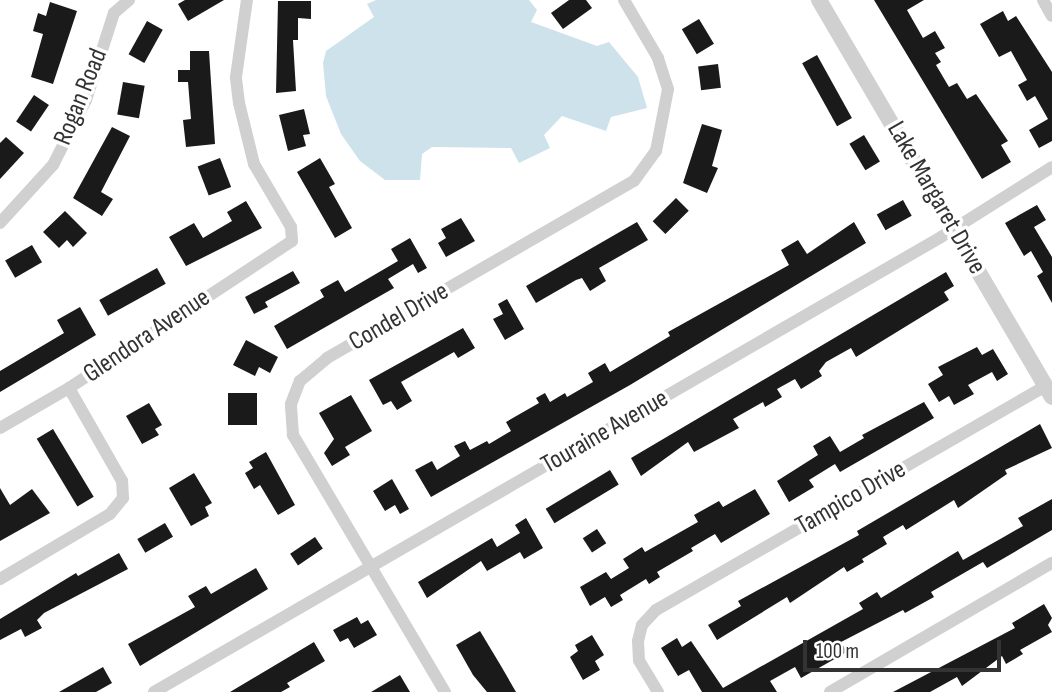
<!DOCTYPE html>
<style>
body{margin:0}
#map{position:relative;width:1052px;height:692px;overflow:hidden;background:#fff;font-family:"Sofia Sans Condensed",sans-serif}
div>[style]{position:absolute}
[style*='--x']{left:calc(var(--x)*1px);top:calc(var(--y)*1px);width:calc(var(--w)*1px);rotate:calc(var(--a)*1deg)}
.water>*{inset:0;background:#cde2ea}
.building>*{inset:0;background:#1a1a1a;transform-origin:0 0}
.minor>*{height:12px;margin:-6px;padding:0 6px;transform-origin:6px;border-radius:6px;background:#d0d0d0}
.tertiary>*{height:16px;margin:-8px;padding:0 8px;transform-origin:8px;border-radius:8px;background:#d0d0d0}
span{translate:-50% -50%;white-space:nowrap;text-align:center;line-height:1.15;-webkit-text-stroke:7px #fff;paint-order:stroke}
.street-label{font-size:26px;color:#333}
.scale{position:absolute;left:803px;top:640px;width:198px;height:32px;box-sizing:border-box;border:4px solid #333;border-top:0;padding-left:9px;font-size:21px;line-height:24px;white-space:nowrap;color:#333;-webkit-text-stroke:5px #fff;paint-order:stroke}
</style>
<div id="map">
<div class="water">
<div style="clip-path:polygon(376px 0,529px 0,537px 10px,531px 22px,597px 46px,609px 42px,638px 77px,647px 108px,611px 117px,606px 131px,562px 116px,544px 135px,550px 148px,519px 163px,511px 148px,432px 147px,422px 154px,420px 180px,385px 180px,360px 161px,341px 134px,326px 96px,323px 63px,326px 51px,374px 17px,367px 4px)"></div>
</div>
<div class="building">
<div style="clip-path:polygon(185px 0,224px 0,188px 21px,178px 4px)"></div>
<div style="clip-path:polygon(569px 0,586px 0,592px 8px,563px 29px,551px 13px)"></div>
<div style="clip-path:polygon(874px 0,924px 0,907px 10px,923px 38px,935px 31px,945px 48px,935px 53px,941px 62px,936px 65px,949px 87px,957px 83px,967px 99px,976px 94px,1008px 141px,1001px 145px,1011px 162px,982px 179px)"></div>
<div style="clip-path:polygon(278px 1px,311px 1px,311px 19px,298px 18px,298px 40px,293px 40px,296px 91px,276px 93px)"></div>
<div style="clip-path:polygon(50px 2px,77px 11px,53px 84px,31px 77px,43px 34px,33px 31px,38px 13px,46px 16px)"></div>
<div style="clip-path:polygon(1003px 11px,1008px 21px,1016px 16px,1052px 72px,1052px 141px,1039px 148px,1029px 130px,1048px 119px,1035px 96px,1027px 101px,1018px 85px,1027px 80px,1011px 51px,999px 57px,980px 24px)"></div>
<div style="left:699px;top:19px;width:29px;height:20px;rotate:59deg"></div>
<div style="left:147px;top:21px;width:18px;height:38px;rotate:29deg"></div>
<div style="clip-path:polygon(190px 51px,209px 51px,215px 144px,186px 147px,183px 120px,191px 119px,188px 82px,178px 82px,178px 70px,190px 70px)"></div>
<div style="left:817px;top:55px;width:72px;height:17px;rotate:61deg"></div>
<div style="left:718px;top:64px;width:24px;height:20px;rotate:83deg"></div>
<div style="left:123px;top:82px;width:22px;height:33px;rotate:10deg"></div>
<div style="left:34px;top:95px;width:18px;height:32px;rotate:34deg"></div>
<div style="clip-path:polygon(304px 109px,310px 134px,303px 135px,306px 146px,288px 151px,279px 115px)"></div>
<div style="clip-path:polygon(702px 124px,722px 130px,712px 166px,718px 168px,707px 193px,683px 183px)"></div>
<div style="clip-path:polygon(112px 127px,130px 136px,101px 192px,113px 199px,102px 216px,73px 198px)"></div>
<div style="left:864px;top:135px;width:31px;height:17px;rotate:59deg"></div>
<div style="clip-path:polygon(6px 137px,24px 153px,0 179px,0 143px)"></div>
<div style="left:220px;top:158px;width:31px;height:24px;rotate:69deg"></div>
<div style="clip-path:polygon(320px 158px,335px 184px,329px 187px,352px 228px,335px 238px,297px 172px)"></div>
<div style="left:676px;top:198px;width:18px;height:33px;rotate:45deg"></div>
<div style="left:903px;top:200px;width:18px;height:30px;rotate:61deg"></div>
<div style="clip-path:polygon(246px 201px,262px 228px,186px 266px,169px 237px,194px 223px,203px 238px,232px 221px,227px 212px)"></div>
<div style="clip-path:polygon(1037px 205px,1046px 220px,1034px 227px,1052px 257px,1052px 303px,1037px 276px,1043px 272px,1031px 251px,1024px 256px,1005px 223px)"></div>
<div style="clip-path:polygon(65px 211px,87px 233px,73px 247px,67px 240px,59px 248px,43px 232px)"></div>
<div style="clip-path:polygon(461px 218px,475px 241px,446px 257px,438px 243px,446px 238px,441px 229px)"></div>
<div style="clip-path:polygon(637px 222px,648px 240px,599px 268px,606px 281px,590px 291px,582px 278px,576px 280px,536px 303px,526px 286px)"></div>
<div style="clip-path:polygon(854px 222px,866px 243px,630px 385px,431px 497px,415px 470px,432px 461px,437px 470px,460px 456px,454px 446px,465px 441px,470px 450px,487px 441px,489px 444px,511px 431px,506px 422px,539px 403px,536px 398px,545px 393px,550px 402px,565px 393px,567px 397px,593px 382px,588px 373px,605px 363px,610px 372px,670px 336px,668px 332px,789px 265px,781px 250px,798px 240px,807px 254px)"></div>
<div style="clip-path:polygon(410px 238px,427px 268px,418px 273px,413px 264px,388px 279px,394px 288px,287px 349px,274px 326px,324px 297px,320px 290px,338px 280px,345px 292px,398px 261px,391px 249px)"></div>
<div style="left:32px;top:245px;width:20px;height:31px;rotate:60deg"></div>
<div style="left:157px;top:268px;width:18px;height:66px;rotate:61deg"></div>
<div style="clip-path:polygon(293px 271px,300px 283px,265px 302px,268px 307px,254px 314px,245px 297px)"></div>
<div style="clip-path:polygon(946px 272px,954px 286px,944px 292px,949px 300px,856px 357px,851px 348px,826px 362px,819px 371px,822px 376px,801px 389px,795px 379px,777px 389px,782px 397px,765px 407px,763px 402px,733px 419px,739px 428px,694px 452px,688px 442px,641px 476px,631px 458px)"></div>
<div style="clip-path:polygon(507px 299px,524px 329px,505px 340px,493px 319px,503px 314px,498px 304px)"></div>
<div style="clip-path:polygon(80px 307px,96px 335px,0 392px,0 371px,64px 333px,57px 320px)"></div>
<div style="clip-path:polygon(463px 328px,475px 348px,458px 358px,454px 352px,401px 382px,412px 401px,397px 410px,391px 401px,383px 405px,369px 380px)"></div>
<div style="clip-path:polygon(246px 340px,278px 357px,270px 373px,259px 367px,255px 376px,233px 365px)"></div>
<div style="clip-path:polygon(977px 347px,982px 355px,993px 349px,1008px 374px,997px 381px,992px 372px,968px 385px,974px 394px,954px 405px,949px 396px,939px 402px,928px 384px,943px 375px,938px 367px)"></div>
<div style="left:228px;top:393px;width:29px;height:32px"></div>
<div style="clip-path:polygon(351px 395px,372px 431px,345px 447px,350px 455px,332px 466px,324px 453px,334px 439px,319px 413px)"></div>
<div style="clip-path:polygon(924px 402px,934px 418px,840px 472px,835px 464px,809px 480px,814px 487px,789px 502px,777px 481px,818px 455px,813px 446px,830px 436px,840px 452px,864px 438px,862px 435px)"></div>
<div style="clip-path:polygon(149px 403px,162px 425px,155px 429px,159px 435px,142px 444px,126px 416px)"></div>
<div style="clip-path:polygon(1040px 424px,1052px 448px,1005px 470px,1007px 474px,958px 508px,954px 500px,906px 530px,903px 525px,883px 537px,887px 544px,862px 559px,864px 562px,847px 572px,844px 567px,790px 603px,787px 597px,717px 640px,708px 625px,741px 606px,738px 601px,859px 535px,857px 531px)"></div>
<div style="left:53px;top:429px;width:79px;height:19px;rotate:59deg"></div>
<div style="clip-path:polygon(266px 452px,295px 505px,278px 515px,260px 485px,254px 489px,245px 473px,253px 468px,249px 462px)"></div>
<div style="left:610px;top:470px;width:17px;height:75px;rotate:59deg"></div>
<div style="clip-path:polygon(194px 473px,212px 503px,205px 507px,209px 516px,191px 526px,169px 488px)"></div>
<div style="clip-path:polygon(392px 479px,409px 509px,400px 514px,395px 505px,385px 511px,373px 491px)"></div>
<div style="clip-path:polygon(0 488px,10px 505px,32px 489px,50px 513px,0 541px)"></div>
<div style="clip-path:polygon(755px 489px,770px 514px,721px 543px,715px 534px,691px 548px,693px 551px,657px 572px,660px 577px,649px 584px,646px 579px,620px 595px,623px 600px,611px 607px,605px 597px,590px 606px,580px 587px,606px 572px,611px 579px,629px 568px,623px 559px,642px 547px,645px 552px,698px 522px,694px 515px,719px 501px,723px 507px)"></div>
<div style="clip-path:polygon(1052px 499px,1052px 530px,987px 568px,983px 562px,931px 592px,934px 597px,905px 613px,903px 610px,841px 642px,847px 652px,801px 678px,795px 667px,770px 681px,777px 692px,702px 692px,689px 670px,678px 676px,661px 648px,677px 638px,682px 647px,691px 641px,723px 688px,863px 609px,859px 603px,877px 592px,881px 598px,958px 551px,963px 560px,1002px 538px,1023px 526px,1018px 518px)"></div>
<div style="clip-path:polygon(526px 518px,543px 548px,524px 559px,520px 552px,487px 571px,481px 561px,427px 598px,418px 582px,492px 538px,497px 547px,520px 533px,515px 525px)"></div>
<div style="left:165px;top:523px;width:16px;height:32px;rotate:60deg"></div>
<div style="left:597px;top:529px;width:17px;height:17px;rotate:57deg"></div>
<div style="left:315px;top:537px;width:14px;height:30px;rotate:56deg"></div>
<div style="clip-path:polygon(119px 553px,128px 569px,44px 613px,37px 620px,42px 628px,25px 637px,21px 629px,0 640px,0 619px,76px 573px,78px 576px)"></div>
<div style="clip-path:polygon(256px 568px,268px 589px,140px 666px,128px 644px,195px 607px,188px 596px,206px 586px,211px 594px)"></div>
<div style="clip-path:polygon(1044px 604px,1052px 618px,1048px 625px,1052px 632px,1020px 650px,1023px 654px,1006px 664px,1002px 656px,962px 686px,957px 677px,930px 692px,893px 692px,1015px 628px,1012px 623px)"></div>
<div style="clip-path:polygon(357px 617px,361px 624px,368px 620px,377px 635px,354px 648px,348px 638px,340px 642px,333px 630px)"></div>
<div style="clip-path:polygon(480px 631px,501px 666px,516px 692px,487px 692px,473px 675px,456px 645px)"></div>
<div style="clip-path:polygon(592px 635px,604px 655px,595px 661px,600px 670px,583px 680px,570px 657px,578px 651px,575px 645px)"></div>
<div style="clip-path:polygon(314px 642px,325px 661px,287px 683px,290px 687px,281px 692px,230px 692px)"></div>
<div style="clip-path:polygon(103px 667px,112px 683px,96px 692px,59px 692px)"></div>
<div style="clip-path:polygon(400px 675px,410px 692px,371px 692px)"></div>
</div>
<div class="minor">
<div style="--x:1043;--y:0;--w:18;--a:61"></div>
<div style="--x:0;--y:223;--w:79;--a:-47.6"></div>
<div style="--x:53;--y:165;--w:73;--a:-63.1"></div>
<div style="--x:86;--y:100;--w:91;--a:-72.2"></div>
<div style="--x:114;--y:13;--w:20;--a:-41"></div>
<div style="--x:0;--y:428;--w:80;--a:-30.1"></div>
<div style="--x:69;--y:388;--w:267;--a:-33.4"></div>
<div style="--x:292;--y:241;--w:14;--a:-94"></div>
<div style="--x:291;--y:227;--w:73;--a:-120.4"></div>
<div style="--x:254;--y:164;--w:63;--a:-103.8"></div>
<div style="--x:239;--y:103;--w:26;--a:-97"></div>
<div style="--x:236;--y:77;--w:78;--a:-81.9"></div>
<div style="--x:0;--y:579;--w:128;--a:-30.6"></div>
<div style="--x:110;--y:514;--w:21;--a:-51"></div>
<div style="--x:123;--y:498;--w:17;--a:-93"></div>
<div style="--x:122;--y:481;--w:107;--a:-119.7"></div>
<div style="--x:154;--y:692;--w:909;--a:-30.03"></div>
<div style="--x:941;--y:237;--w:131;--a:-32.2"></div>
<div style="--x:445;--y:692;--w:299;--a:-120.6"></div>
<div style="--x:293;--y:435;--w:31;--a:-94"></div>
<div style="--x:291;--y:404;--w:25;--a:-69"></div>
<div style="--x:300;--y:381;--w:35;--a:-40"></div>
<div style="--x:327;--y:358;--w:354;--a:-30"></div>
<div style="--x:634;--y:181;--w:37;--a:-54"></div>
<div style="--x:656;--y:151;--w:63;--a:-79"></div>
<div style="--x:668;--y:89;--w:33;--a:-108"></div>
<div style="--x:658;--y:58;--w:67;--a:-120.4"></div>
<div style="--x:658;--y:692;--w:37;--a:-121"></div>
<div style="--x:639;--y:660;--w:19;--a:-93"></div>
<div style="--x:638;--y:641;--w:16;--a:-76"></div>
<div style="--x:642;--y:625;--w:21;--a:-47"></div>
<div style="--x:656;--y:610;--w:450;--a:-29.9"></div>
<div style="--x:830;--y:692;--w:257;--a:-30.2"></div>
</div>
<div class="tertiary">
<div style="--x:819;--y:0;--w:460;--a:59.6"></div>
</div>
<div class="street-label">
<span style="left:81px;top:97px;rotate:-68deg">Rogan Road</span>
<span style="left:936px;top:198px;rotate:60deg">Lake Margaret Drive</span>
<span style="left:399px;top:317px;rotate:-30deg">Condel Drive</span>
<span style="left:147px;top:336px;rotate:-34deg">Glendora Avenue</span>
<span style="left:605px;top:432px;rotate:-30deg">Touraine Avenue</span>
<span style="left:851px;top:498px;rotate:-30deg">Tampico Drive</span>
</div>
<div class="scale">100 m</div>
</div>
